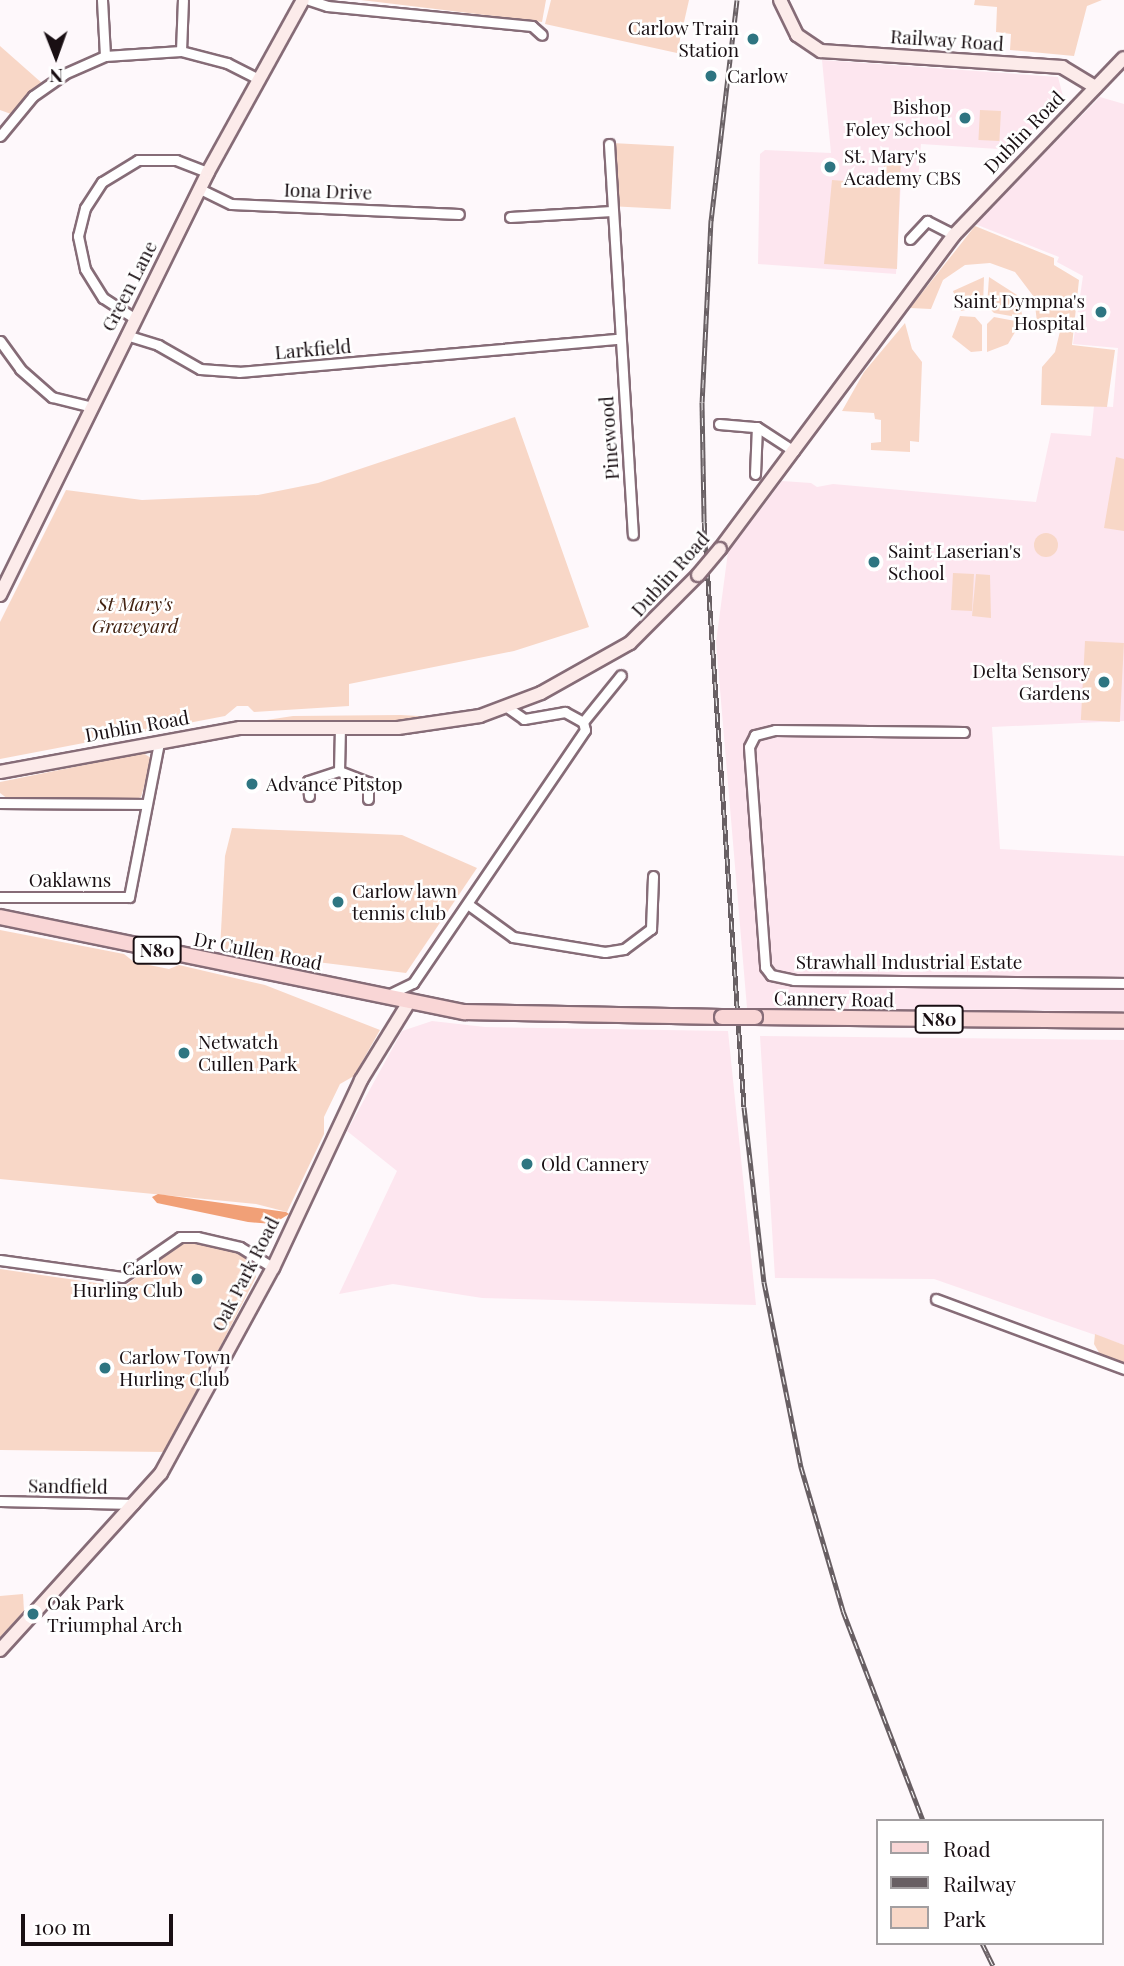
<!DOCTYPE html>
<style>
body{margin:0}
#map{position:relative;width:1124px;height:1966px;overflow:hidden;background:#fef8fb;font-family:"Playfair Display",serif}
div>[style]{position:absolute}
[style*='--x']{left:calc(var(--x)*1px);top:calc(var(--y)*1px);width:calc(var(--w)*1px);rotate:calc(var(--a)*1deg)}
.built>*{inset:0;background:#fde6ef}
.green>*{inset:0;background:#f8d7c7;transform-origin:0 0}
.round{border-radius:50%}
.forest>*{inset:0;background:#f1a077}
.roads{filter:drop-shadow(2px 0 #866c77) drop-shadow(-2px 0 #866c77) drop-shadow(0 2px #866c77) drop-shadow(0 -2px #866c77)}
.street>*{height:9px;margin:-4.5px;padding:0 4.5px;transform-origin:4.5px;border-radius:4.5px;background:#fff}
.secondary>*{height:12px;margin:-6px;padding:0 6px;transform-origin:6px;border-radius:6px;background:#fcebea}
.primary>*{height:14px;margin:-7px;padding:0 7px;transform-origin:7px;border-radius:7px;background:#f9d6d6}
.rail>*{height:5px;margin-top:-2.5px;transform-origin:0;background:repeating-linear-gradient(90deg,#fff 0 8px,#685f63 0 16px);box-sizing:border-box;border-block:2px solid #685f63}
.bridges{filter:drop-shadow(2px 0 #866c77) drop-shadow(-2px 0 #866c77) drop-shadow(0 2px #866c77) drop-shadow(0 -2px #866c77)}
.secondary-bridge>*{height:12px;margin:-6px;padding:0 6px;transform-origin:6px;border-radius:6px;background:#fcebea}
.primary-bridge>*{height:14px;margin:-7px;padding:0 7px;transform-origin:7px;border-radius:7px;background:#f9d6d6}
.dots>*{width:19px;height:19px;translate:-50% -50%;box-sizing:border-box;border:4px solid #fff;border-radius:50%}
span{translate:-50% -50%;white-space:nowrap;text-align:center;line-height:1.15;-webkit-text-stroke:5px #fff;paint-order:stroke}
.shield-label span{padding:2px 5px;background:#fff;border:2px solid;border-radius:5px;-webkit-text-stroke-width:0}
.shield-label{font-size:18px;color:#190f13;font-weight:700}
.poi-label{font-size:19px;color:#190f13}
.right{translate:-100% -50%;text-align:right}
.left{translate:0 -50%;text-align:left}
.street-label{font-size:19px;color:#190f13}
.park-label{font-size:19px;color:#422211;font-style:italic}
.legend{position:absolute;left:876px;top:1819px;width:228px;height:126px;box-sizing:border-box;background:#fff;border:2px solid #a39fa1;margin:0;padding:9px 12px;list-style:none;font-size:21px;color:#190f13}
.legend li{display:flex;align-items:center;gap:14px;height:35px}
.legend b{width:35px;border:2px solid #a39fa1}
.north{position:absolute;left:21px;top:21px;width:70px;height:70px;-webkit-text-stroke:5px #fff;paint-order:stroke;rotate:179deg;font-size:19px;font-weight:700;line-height:28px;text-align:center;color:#190f13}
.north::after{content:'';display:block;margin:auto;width:24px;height:32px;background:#190f13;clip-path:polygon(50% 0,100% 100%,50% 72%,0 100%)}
.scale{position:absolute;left:21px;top:1914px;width:152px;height:32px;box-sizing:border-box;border:4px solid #190f13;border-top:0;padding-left:9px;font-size:21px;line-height:24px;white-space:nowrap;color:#190f13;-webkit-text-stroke:5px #fff;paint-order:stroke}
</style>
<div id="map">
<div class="built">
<div style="clip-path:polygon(822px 60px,1058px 77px,1063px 96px,1009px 159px,998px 149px,921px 144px,918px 182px,901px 181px,896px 274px,758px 264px,760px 154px,765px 150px,831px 153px)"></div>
<div style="clip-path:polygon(1100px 97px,1124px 104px,1124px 721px,992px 727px,1000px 849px,1124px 856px,1124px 1011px,747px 1008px,716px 642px,728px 552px,782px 481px,811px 483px,817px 487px,833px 484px,1036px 502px,1051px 433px,1091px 436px,1094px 406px,1113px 407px,1118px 348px,1073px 344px,1083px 276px,1057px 262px,1059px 257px,975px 224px)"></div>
<div style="clip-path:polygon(432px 1021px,485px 1027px,728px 1031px,756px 1305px,482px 1298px,393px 1284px,339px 1294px,397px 1171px,347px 1131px,402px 1031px)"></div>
<div style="clip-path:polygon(760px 1036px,1124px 1040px,1124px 1345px,934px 1279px,775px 1278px)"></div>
</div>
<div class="green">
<div style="clip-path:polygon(361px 0,546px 0,542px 22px)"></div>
<div style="clip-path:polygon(551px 0,689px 0,677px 53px,545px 24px)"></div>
<div style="clip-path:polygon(975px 0,1102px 0,1087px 6px,1074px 56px,1010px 50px,1011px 34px,996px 32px,997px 7px,974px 5px)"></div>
<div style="clip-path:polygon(0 46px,43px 84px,11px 114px,0 110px)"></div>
<div style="left:980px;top:110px;width:21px;height:30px;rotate:3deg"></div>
<div style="left:612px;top:143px;width:62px;height:63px;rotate:3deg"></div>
<div style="clip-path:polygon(901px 157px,897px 269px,824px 264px,832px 180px,882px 184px,885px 158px)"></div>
<div style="clip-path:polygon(975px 226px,1054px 258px,1054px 265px,1079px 280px,1072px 345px,1115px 350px,1107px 407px,1041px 405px,1042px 367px,1055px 352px,1062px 323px,1037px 322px,1034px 297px,1015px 272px,990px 263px,965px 265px,943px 280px,931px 309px,910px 308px)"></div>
<div style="clip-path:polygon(984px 277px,983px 306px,961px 311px,953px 291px)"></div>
<div style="clip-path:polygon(989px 277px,1017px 295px,1023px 318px,994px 313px,987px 306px)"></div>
<div style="clip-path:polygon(960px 316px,975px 317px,982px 325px,982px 351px,971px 352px,952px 337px)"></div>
<div style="clip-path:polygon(994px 317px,1021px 322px,1008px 344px,987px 352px,987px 324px)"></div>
<div style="clip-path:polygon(905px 323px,912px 349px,922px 362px,919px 442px,910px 441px,910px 452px,871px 450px,871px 443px,881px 442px,881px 420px,875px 419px,874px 413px,842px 411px,864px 372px)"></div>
<div style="clip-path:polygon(515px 417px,589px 627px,514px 651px,349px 684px,349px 706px,254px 712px,248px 706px,237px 706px,225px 716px,0 759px,0 622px,66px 490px,142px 500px,258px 495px,318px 483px)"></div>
<div style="clip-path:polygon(1116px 457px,1124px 459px,1124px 531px,1104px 528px)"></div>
<div class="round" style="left:1034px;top:533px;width:24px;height:24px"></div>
<div style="left:953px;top:573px;width:21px;height:37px;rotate:3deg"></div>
<div style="clip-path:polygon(976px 574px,990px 575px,991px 618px,972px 616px)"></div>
<div style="left:1085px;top:641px;width:39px;height:79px;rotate:3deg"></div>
<div style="clip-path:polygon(293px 716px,401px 715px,436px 717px,407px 722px,260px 721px)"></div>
<div style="clip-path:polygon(143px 753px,151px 758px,150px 765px,141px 797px,136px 799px,8px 799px,0 793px,0 782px)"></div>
<div style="clip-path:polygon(232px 828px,402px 835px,477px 868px,406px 973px,220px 950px,225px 856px)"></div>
<div style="clip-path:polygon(0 930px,124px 954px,134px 962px,169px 969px,179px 965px,265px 985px,380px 1030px,354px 1076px,340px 1084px,324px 1117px,324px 1134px,287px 1212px,256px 1204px,0 1179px)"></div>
<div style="clip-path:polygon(182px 1242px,228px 1249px,253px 1262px,256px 1277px,166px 1452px,0 1450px,0 1269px,124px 1287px)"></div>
<div style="clip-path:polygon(1095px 1334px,1124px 1345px,1124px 1364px,1101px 1356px,1094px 1344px)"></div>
<div style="clip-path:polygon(23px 1594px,24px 1611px,0 1637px,0 1596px)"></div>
</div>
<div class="forest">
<div style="clip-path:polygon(158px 1194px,286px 1212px,289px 1214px,273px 1224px,248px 1222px,157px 1203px,152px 1197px)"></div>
</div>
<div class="roads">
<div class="street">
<div style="--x:102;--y:0;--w:56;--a:86.9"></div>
<div style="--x:309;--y:0;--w:19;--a:18"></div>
<div style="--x:327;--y:6;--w:206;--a:5.6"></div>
<div style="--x:532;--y:26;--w:13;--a:42"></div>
<div style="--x:181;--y:51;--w:51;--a:-87.8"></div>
<div style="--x:0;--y:136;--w:52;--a:-50.5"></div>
<div style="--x:33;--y:96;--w:38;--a:-35"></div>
<div style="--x:64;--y:74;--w:45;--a:-23.7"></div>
<div style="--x:105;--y:56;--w:76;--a:-3.8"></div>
<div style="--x:181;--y:51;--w:48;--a:14.6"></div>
<div style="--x:227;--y:63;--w:36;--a:27"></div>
<div style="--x:609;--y:144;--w:391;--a:86.5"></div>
<div style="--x:200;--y:189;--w:34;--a:26"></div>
<div style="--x:231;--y:204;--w:228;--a:2.5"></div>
<div style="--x:510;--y:217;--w:102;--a:-3.4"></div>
<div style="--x:910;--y:239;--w:25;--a:-47"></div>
<div style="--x:927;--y:221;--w:30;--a:27"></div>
<div style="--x:134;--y:318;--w:37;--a:-147"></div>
<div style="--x:103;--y:298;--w:34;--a:-122"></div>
<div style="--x:85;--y:269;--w:34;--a:-102"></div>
<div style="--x:78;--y:236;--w:29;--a:-76"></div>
<div style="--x:85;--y:208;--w:31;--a:-57"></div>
<div style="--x:102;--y:182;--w:42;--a:-31.4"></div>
<div style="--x:138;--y:160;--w:38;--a:0"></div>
<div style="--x:176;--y:160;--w:34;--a:21"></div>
<div style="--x:126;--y:335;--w:34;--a:17"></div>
<div style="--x:158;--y:345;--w:48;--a:29.7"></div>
<div style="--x:200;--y:369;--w:39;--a:4"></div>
<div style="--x:239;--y:372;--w:381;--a:-5"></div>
<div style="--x:0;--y:341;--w:34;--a:54"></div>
<div style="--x:20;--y:369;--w:43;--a:41.2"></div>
<div style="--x:52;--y:397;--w:41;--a:14"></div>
<div style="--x:719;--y:424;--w:38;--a:5"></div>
<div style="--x:755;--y:474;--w:47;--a:-87.6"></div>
<div style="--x:757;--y:427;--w:44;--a:33"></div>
<div style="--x:583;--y:722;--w:60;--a:-51"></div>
<div style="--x:964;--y:732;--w:189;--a:-179.4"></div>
<div style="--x:775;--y:730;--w:21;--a:166"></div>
<div style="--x:755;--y:735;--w:13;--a:117"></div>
<div style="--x:749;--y:747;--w:221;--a:85.8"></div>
<div style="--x:765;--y:967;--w:10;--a:53"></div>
<div style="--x:771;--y:975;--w:24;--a:12"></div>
<div style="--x:794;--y:980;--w:330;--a:0.5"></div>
<div style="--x:339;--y:771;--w:44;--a:-88.7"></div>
<div style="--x:309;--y:796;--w:15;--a:-94"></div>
<div style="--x:308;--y:781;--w:33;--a:-18"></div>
<div style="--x:339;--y:771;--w:31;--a:21"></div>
<div style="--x:368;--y:782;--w:17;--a:90"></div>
<div style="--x:0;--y:803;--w:146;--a:0.4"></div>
<div style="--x:0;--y:897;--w:129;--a:0"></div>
<div style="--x:129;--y:897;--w:158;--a:-79"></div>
<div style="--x:469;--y:905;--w:54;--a:36"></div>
<div style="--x:513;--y:937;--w:93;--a:9.3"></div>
<div style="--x:605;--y:952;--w:19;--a:-9"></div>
<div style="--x:624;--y:949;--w:34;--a:-37"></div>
<div style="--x:651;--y:929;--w:53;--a:-87.8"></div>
<div style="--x:388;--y:995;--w:28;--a:-26"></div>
<div style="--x:413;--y:983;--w:306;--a:-55.8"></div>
<div style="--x:585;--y:730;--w:8;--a:-104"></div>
<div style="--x:583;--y:722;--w:21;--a:-151"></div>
<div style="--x:565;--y:712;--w:42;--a:170.3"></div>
<div style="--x:524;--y:719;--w:19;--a:-145"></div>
<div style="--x:0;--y:1260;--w:123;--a:7.9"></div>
<div style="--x:122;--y:1277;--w:70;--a:-34.6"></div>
<div style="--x:180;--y:1237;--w:17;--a:0"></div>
<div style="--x:197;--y:1237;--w:44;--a:13.1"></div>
<div style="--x:240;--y:1247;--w:39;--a:32"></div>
<div style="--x:936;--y:1299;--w:201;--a:20.4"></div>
<div style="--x:0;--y:1501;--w:134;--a:1.3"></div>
</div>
<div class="secondary">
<div style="--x:780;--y:0;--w:39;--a:64"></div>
<div style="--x:797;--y:35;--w:29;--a:34"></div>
<div style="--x:821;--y:51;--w:242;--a:3.8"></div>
<div style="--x:1062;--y:67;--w:39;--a:31"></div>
<div style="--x:720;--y:549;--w:392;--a:-53.3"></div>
<div style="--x:954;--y:235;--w:245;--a:-46.2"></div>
<div style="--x:0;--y:595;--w:471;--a:-63.8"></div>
<div style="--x:208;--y:172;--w:196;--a:-61.1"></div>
<div style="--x:0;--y:772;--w:244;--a:-10.4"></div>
<div style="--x:240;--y:728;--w:158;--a:0"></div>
<div style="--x:398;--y:728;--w:83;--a:-8.3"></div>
<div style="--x:480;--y:716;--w:65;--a:-20.7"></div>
<div style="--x:541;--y:693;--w:102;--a:-29.3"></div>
<div style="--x:630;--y:643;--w:96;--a:-45"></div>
<div style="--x:36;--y:1611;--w:186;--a:-47.8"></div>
<div style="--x:161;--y:1473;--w:234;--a:-61.4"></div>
<div style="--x:273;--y:1268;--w:208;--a:-64.9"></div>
<div style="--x:361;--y:1080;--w:92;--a:-58.4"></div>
<div style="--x:0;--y:1650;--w:45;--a:-47.7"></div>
</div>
<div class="primary">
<div style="--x:0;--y:917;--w:474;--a:11.6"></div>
<div style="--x:464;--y:1012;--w:258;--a:1.1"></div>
<div style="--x:755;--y:1017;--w:369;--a:0.6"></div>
</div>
</div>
<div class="rail">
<div style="--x:737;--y:0;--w:222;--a:96.7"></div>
<div style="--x:711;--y:220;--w:182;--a:92.8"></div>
<div style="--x:702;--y:402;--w:120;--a:89"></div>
<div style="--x:704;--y:522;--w:586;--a:86.09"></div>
<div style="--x:744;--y:1107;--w:176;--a:83.5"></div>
<div style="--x:764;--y:1282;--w:189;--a:78.7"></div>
<div style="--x:801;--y:1467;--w:150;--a:73.7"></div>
<div style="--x:843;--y:1611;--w:225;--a:69.1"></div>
<div style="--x:982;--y:1943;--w:25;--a:64"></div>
</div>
<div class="bridges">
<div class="secondary-bridge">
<div style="--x:698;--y:575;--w:34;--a:-50"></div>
</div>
<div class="primary-bridge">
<div style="--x:722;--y:1017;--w:33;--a:0"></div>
</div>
</div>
<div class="dots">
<div style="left:753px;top:39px;background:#2e7581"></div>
<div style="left:711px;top:76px;background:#2e7581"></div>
<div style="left:965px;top:118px;background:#2e7581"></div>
<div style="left:830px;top:167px;background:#2e7581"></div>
<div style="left:1101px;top:312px;background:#2e7581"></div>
<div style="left:874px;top:562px;background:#2e7581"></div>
<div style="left:1104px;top:682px;background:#2e7581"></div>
<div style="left:252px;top:784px;background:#2e7581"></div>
<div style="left:338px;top:902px;background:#2e7581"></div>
<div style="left:184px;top:1053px;background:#2e7581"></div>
<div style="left:527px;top:1164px;background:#2e7581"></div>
<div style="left:197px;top:1279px;background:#2e7581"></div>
<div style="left:105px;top:1368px;background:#2e7581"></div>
<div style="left:33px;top:1614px;background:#2e7581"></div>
</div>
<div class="shield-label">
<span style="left:157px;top:950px">N80</span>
<span style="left:939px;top:1019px">N80</span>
</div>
<div class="poi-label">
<span class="right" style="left:739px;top:39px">Carlow Train<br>Station</span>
<span class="left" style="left:727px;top:76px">Carlow</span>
<span class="right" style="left:951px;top:118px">Bishop<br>Foley School</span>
<span class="left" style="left:844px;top:167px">St. Mary's<br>Academy CBS</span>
<span class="right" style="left:1085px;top:312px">Saint Dympna's<br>Hospital</span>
<span class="left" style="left:888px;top:562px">Saint Laserian's<br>School</span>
<span class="right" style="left:1090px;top:682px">Delta Sensory<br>Gardens</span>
<span class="left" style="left:266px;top:784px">Advance Pitstop</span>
<span class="left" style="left:352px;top:902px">Carlow lawn<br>tennis club</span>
<span class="left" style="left:198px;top:1053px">Netwatch<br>Cullen Park</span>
<span class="left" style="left:541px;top:1164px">Old Cannery</span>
<span class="right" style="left:183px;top:1279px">Carlow<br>Hurling Club</span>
<span class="left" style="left:119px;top:1368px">Carlow Town<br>Hurling Club</span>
<span class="left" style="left:47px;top:1614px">Oak Park<br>Triumphal Arch</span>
</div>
<div class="street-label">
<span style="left:947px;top:40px;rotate:4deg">Railway Road</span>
<span style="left:1024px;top:132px;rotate:-46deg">Dublin Road</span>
<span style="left:328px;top:191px;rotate:2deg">Iona Drive</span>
<span style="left:129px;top:286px;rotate:-63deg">Green Lane</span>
<span style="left:313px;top:349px;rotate:-5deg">Larkfield</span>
<span style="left:609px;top:438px;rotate:-94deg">Pinewood</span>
<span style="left:670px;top:574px;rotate:-48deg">Dublin Road</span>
<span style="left:137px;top:726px;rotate:-10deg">Dublin Road</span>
<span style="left:70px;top:880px">Oaklawns</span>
<span style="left:258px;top:951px;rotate:11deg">Dr Cullen Road</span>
<span style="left:909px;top:962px">Strawhall Industrial Estate</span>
<span style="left:834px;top:999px;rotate:1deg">Cannery Road</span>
<span style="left:245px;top:1274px;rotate:-63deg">Oak Park Road</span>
<span style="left:68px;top:1486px;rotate:1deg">Sandfield</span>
</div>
<div class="park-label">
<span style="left:135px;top:615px">St Mary's<br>Graveyard</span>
</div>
<ul class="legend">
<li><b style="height:9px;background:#f9d6d6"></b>Road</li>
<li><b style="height:9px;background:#685f63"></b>Railway</li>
<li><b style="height:19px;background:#f8d7c7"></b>Park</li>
</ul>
<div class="north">N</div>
<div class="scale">100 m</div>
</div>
